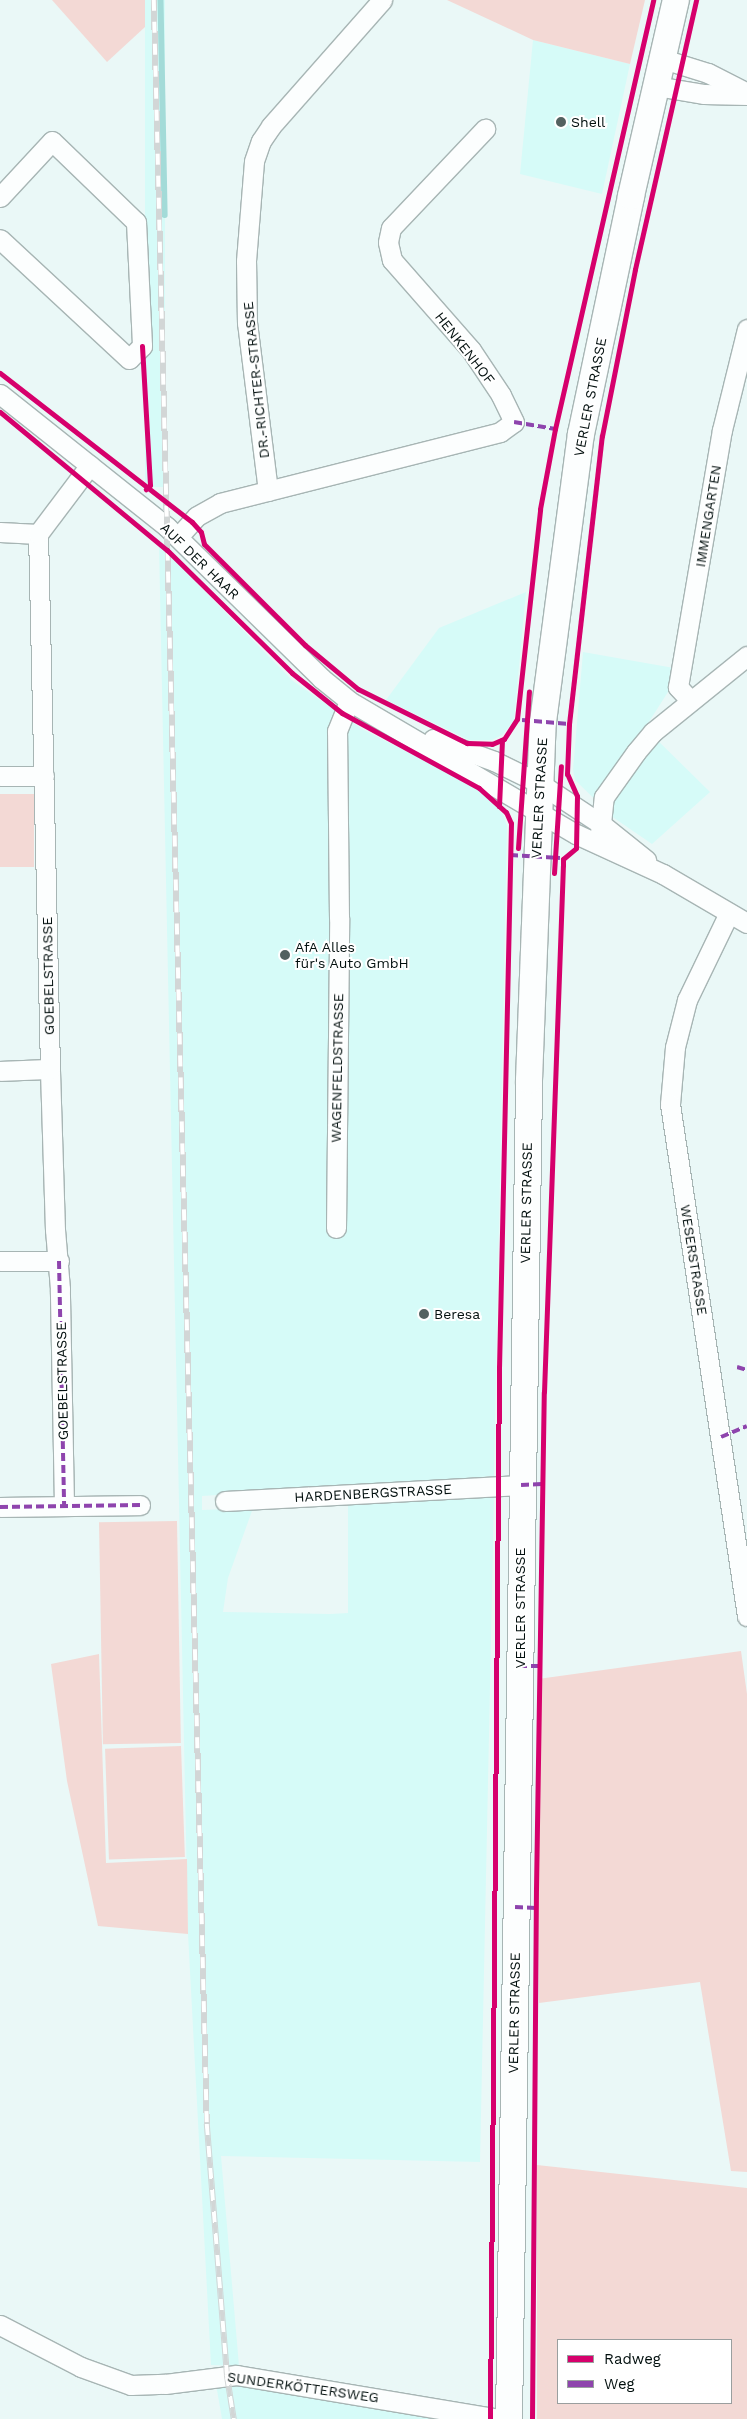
<!DOCTYPE html>
<meta charset="utf-8">
<style>
body{margin:0}
#map{position:relative;width:747px;height:2419px;overflow:hidden;background:#eaf8f7;font-family:"Work Sans",sans-serif}
div>[style]{position:absolute}
[style*='--x']{left:calc(var(--x)*1px);top:calc(var(--y)*1px);width:calc(var(--w)*1px);rotate:calc(var(--a)*1deg)}
.built>*{inset:0;background:#d6fbf8;transform-origin:0 0}
.green>*{inset:0;background:#f3d9d5;transform-origin:0 0}
.stream>*{height:5.5px;margin:-2.75px;padding:0 2.75px;transform-origin:2.75px;border-radius:2.75px;background:#a3dbd8}
.roads{filter:drop-shadow(1px 0 #a7b5b4) drop-shadow(-1px 0 #a7b5b4) drop-shadow(0 1px #a7b5b4) drop-shadow(0 -1px #a7b5b4)}
.street>*{height:19px;margin:-9.5px;padding:0 9.5px;transform-origin:9.5px;border-radius:9.5px;background:#fcfefe}
.secondary>*{height:26px;margin:-13px;padding:0 13px;transform-origin:13px;border-radius:13px;background:#fcfefe}
.rail>*{height:5.5px;margin-top:-2.75px;transform-origin:0;background:repeating-linear-gradient(90deg,#fff 0 11px,#d2d6d6 0 22px);box-sizing:border-box;border-block:1px solid #d2d6d6}
.quiet>*{height:4px;margin-top:-2px;transform-origin:0;background:repeating-linear-gradient(90deg,#8e44ad 0 8px,transparent 0 12px)}
.cycleway>*{height:5px;margin:-2.5px;padding:0 2.5px;transform-origin:2.5px;border-radius:2.5px;background:#d6006c}
.dots>*{width:14px;height:14px;translate:-50% -50%;box-sizing:border-box;border:2px solid #fff;border-radius:50%}
span{translate:-50% -50%;white-space:nowrap;text-align:center;line-height:1.15;-webkit-text-stroke:4px #fff;paint-order:stroke}
.poi-label{font-size:14px;color:#020f0e}
.left{translate:0 -50%;text-align:left}
.street-label{font-size:14px;color:#020f0e}
.legend{position:absolute;left:557px;top:2339px;width:175px;height:65px;box-sizing:border-box;background:#fff;border:1px solid #9a9f9f;margin:0;padding:6px 9px;list-style:none;font-size:15px;color:#020f0e}
.legend li{display:flex;align-items:center;gap:10px;height:25px}
.legend b{width:25px;border:1px solid #9a9f9f}
</style>
<div id="map">
<div class="built">
<div style="left:145px;top:0;width:20px;height:487px"></div>
<div style="clip-path:polygon(533px 40px,630px 64px,602px 194px,520px 174px)"></div>
<div style="clip-path:polygon(159px 545px,293px 681px,362px 729px,478px 788px,503px 814px,507px 826px,494px 1476px,202px 1496px,202px 1510px,253px 1508px,228px 1578px,223px 1612px,330px 1614px,348px 1613px,348px 1504px,494px 1497px,480px 2162px,221px 2156px,239px 2366px,211px 2365px,188px 1934px)"></div>
<div style="clip-path:polygon(526px 592px,514px 721px,502px 735px,492px 740px,469px 740px,386px 700px,439px 628px)"></div>
<div style="clip-path:polygon(583px 652px,674px 668px,668px 692px,645px 728px,710px 792px,652px 844px,614px 818px,575px 780px,573px 770px)"></div>
<div style="clip-path:polygon(216px 2384px,285px 2388px,435px 2419px,222px 2419px)"></div>
</div>
<div class="green">
<div style="clip-path:polygon(52px 0,145px 0,145px 27px,107px 62px)"></div>
<div style="clip-path:polygon(447px 0,645px 0,630px 64px,533px 40px)"></div>
<div style="left:0;top:794px;width:34px;height:73px"></div>
<div style="left:177px;top:1521px;width:222px;height:78px;rotate:89deg"></div>
<div style="clip-path:polygon(741px 1651px,747px 1694px,747px 2172px,731px 2171px,700px 1982px,539px 2003px,538px 1679px)"></div>
<div style="clip-path:polygon(99px 1654px,106px 1863px,187px 1859px,188px 1934px,98px 1926px,67px 1781px,51px 1664px)"></div>
<div style="left:181px;top:1746px;width:111px;height:76px;rotate:88deg"></div>
<div style="clip-path:polygon(evenodd,537px 2165px,747px 2188px,747px 2419px,537px 2419px,537px 2165px,558px 2340px,731px 2340px,731px 2403px,558px 2403px,558px 2340px)"></div>
</div>
<div class="stream">
<div style="--x:161;--y:0;--w:215;--a:88.9"></div>
</div>
<div class="roads">
<div class="street">
<div style="--x:663;--y:59;--w:47;--a:17.3"></div>
<div style="--x:708;--y:73;--w:44;--a:27.1"></div>
<div style="--x:656;--y:86;--w:49;--a:9.5"></div>
<div style="--x:704;--y:94;--w:43;--a:1.3"></div>
<div style="--x:0;--y:197;--w:76;--a:-47.1"></div>
<div style="--x:52;--y:141;--w:117;--a:44"></div>
<div style="--x:136;--y:222;--w:124;--a:87.2"></div>
<div style="--x:142;--y:346;--w:18;--a:135"></div>
<div style="--x:129;--y:359;--w:176;--a:-137.1"></div>
<div style="--x:0;--y:394;--w:213;--a:38.5"></div>
<div style="--x:167;--y:527;--w:216;--a:44.4"></div>
<div style="--x:321;--y:678;--w:36;--a:39"></div>
<div style="--x:349;--y:701;--w:263;--a:30.4"></div>
<div style="--x:576;--y:834;--w:96;--a:24.7"></div>
<div style="--x:663;--y:874;--w:97;--a:30.3"></div>
<div style="--x:268;--y:491;--w:169;--a:-97.1"></div>
<div style="--x:247;--y:323;--w:62;--a:-90.9"></div>
<div style="--x:246;--y:261;--w:100;--a:-85.4"></div>
<div style="--x:254;--y:161;--w:21;--a:-71"></div>
<div style="--x:261;--y:141;--w:18;--a:-56"></div>
<div style="--x:271;--y:126;--w:168;--a:-48.6"></div>
<div style="--x:0;--y:532;--w:38;--a:3"></div>
<div style="--x:178;--y:537;--w:28;--a:-48"></div>
<div style="--x:197;--y:516;--w:26;--a:-29"></div>
<div style="--x:220;--y:503;--w:289;--a:-14.2"></div>
<div style="--x:500;--y:432;--w:17;--a:-36"></div>
<div style="--x:514;--y:422;--w:30;--a:-116"></div>
<div style="--x:501;--y:395;--w:54;--a:-123.7"></div>
<div style="--x:471;--y:350;--w:120;--a:-131.3"></div>
<div style="--x:392;--y:260;--w:18;--a:-103"></div>
<div style="--x:388;--y:242;--w:14;--a:-78"></div>
<div style="--x:391;--y:228;--w:137;--a:-46.5"></div>
<div style="--x:690;--y:700;--w:18;--a:-133"></div>
<div style="--x:678;--y:687;--w:261;--a:-80.3"></div>
<div style="--x:722;--y:430;--w:104;--a:-76.1"></div>
<div style="--x:433;--y:739;--w:65;--a:19.8"></div>
<div style="--x:494;--y:761;--w:50;--a:26.1"></div>
<div style="--x:539;--y:783;--w:74;--a:33.5"></div>
<div style="--x:601;--y:824;--w:58;--a:38.7"></div>
<div style="--x:0;--y:776;--w:44;--a:0"></div>
<div style="--x:600;--y:833;--w:36;--a:-84"></div>
<div style="--x:604;--y:797;--w:55;--a:-54.6"></div>
<div style="--x:636;--y:752;--w:26;--a:-50"></div>
<div style="--x:653;--y:732;--w:121;--a:-39"></div>
<div style="--x:729;--y:913;--w:97;--a:115.8"></div>
<div style="--x:687;--y:1000;--w:49;--a:104.3"></div>
<div style="--x:675;--y:1047;--w:57;--a:95"></div>
<div style="--x:670;--y:1104;--w:518;--a:81.45"></div>
<div style="--x:0;--y:1071;--w:50;--a:-2.3"></div>
<div style="--x:336;--y:1228;--w:310;--a:-89.4"></div>
<div style="--x:339;--y:918;--w:187;--a:-90.6"></div>
<div style="--x:337;--y:731;--w:32;--a:-68"></div>
<div style="--x:0;--y:1261;--w:59;--a:0"></div>
<div style="--x:225;--y:1501;--w:296;--a:-3.1"></div>
<div style="--x:64;--y:1505;--w:216;--a:-91.1"></div>
<div style="--x:60;--y:1289;--w:59;--a:-94.8"></div>
<div style="--x:55;--y:1230;--w:161;--a:-91.8"></div>
<div style="--x:50;--y:1069;--w:535;--a:-91.28"></div>
<div style="--x:38;--y:534;--w:86;--a:-53"></div>
<div style="--x:0;--y:1507;--w:140;--a:-0.8"></div>
<div style="--x:0;--y:2325;--w:91;--a:27.4"></div>
<div style="--x:81;--y:2367;--w:53;--a:19.8"></div>
<div style="--x:131;--y:2385;--w:34;--a:-2"></div>
<div style="--x:165;--y:2384;--w:72;--a:-7.2"></div>
<div style="--x:236;--y:2375;--w:266;--a:9.5"></div>
</div>
<div class="secondary">
<div style="--x:509;--y:2419;--w:1339;--a:-89.14"></div>
<div style="--x:529;--y:1080;--w:358;--a:-87.8"></div>
<div style="--x:543;--y:722;--w:290;--a:-82.5"></div>
<div style="--x:581;--y:434;--w:243;--a:-78.1"></div>
<div style="--x:631;--y:196;--w:201;--a:-77.1"></div>
</div>
</div>
<div class="rail">
<div style="--x:154;--y:0;--w:2125;--a:88.57"></div>
<div style="--x:207;--y:2124;--w:252;--a:85.4"></div>
<div style="--x:227;--y:2375;--w:45;--a:81"></div>
</div>
<div class="quiet">
<div style="--x:514;--y:422;--w:42;--a:9.7"></div>
<div style="--x:522;--y:720;--w:47;--a:4.9"></div>
<div style="--x:510;--y:855;--w:50;--a:3.4"></div>
<div style="--x:59;--y:1261;--w:244;--a:88.8"></div>
<div style="--x:737;--y:1367;--w:10;--a:17"></div>
<div style="--x:721;--y:1437;--w:28;--a:-23"></div>
<div style="--x:521;--y:1485;--w:21;--a:-3"></div>
<div style="--x:0;--y:1507;--w:140;--a:-0.8"></div>
<div style="--x:519;--y:1666;--w:20;--a:0"></div>
<div style="--x:515;--y:1907;--w:21;--a:3"></div>
</div>
<div class="cycleway">
<div style="--x:142;--y:346;--w:139;--a:86.7"></div>
<div style="--x:150;--y:485;--w:6;--a:135"></div>
<div style="--x:0;--y:373;--w:243;--a:37.8"></div>
<div style="--x:192;--y:522;--w:13;--a:48"></div>
<div style="--x:201;--y:532;--w:12;--a:76"></div>
<div style="--x:204;--y:544;--w:143;--a:45"></div>
<div style="--x:305;--y:645;--w:69;--a:39.7"></div>
<div style="--x:358;--y:689;--w:122;--a:26.4"></div>
<div style="--x:467;--y:743;--w:25;--a:2"></div>
<div style="--x:492;--y:744;--w:13;--a:-23"></div>
<div style="--x:504;--y:739;--w:24;--a:-57"></div>
<div style="--x:517;--y:719;--w:211;--a:-83.7"></div>
<div style="--x:540;--y:509;--w:81;--a:-79.4"></div>
<div style="--x:555;--y:429;--w:440;--a:-77.1"></div>
<div style="--x:0;--y:412;--w:217;--a:39.6"></div>
<div style="--x:167;--y:550;--w:175;--a:44.5"></div>
<div style="--x:292;--y:673;--w:64;--a:38.7"></div>
<div style="--x:342;--y:713;--w:156;--a:28.7"></div>
<div style="--x:479;--y:788;--w:36;--a:42"></div>
<div style="--x:506;--y:812;--w:12;--a:66"></div>
<div style="--x:511;--y:823;--w:544;--a:91.26"></div>
<div style="--x:499;--y:1367;--w:1052;--a:90.49"></div>
<div style="--x:499;--y:806;--w:66;--a:-87.4"></div>
<div style="--x:518;--y:848;--w:157;--a:-86"></div>
<div style="--x:554;--y:873;--w:107;--a:-86.3"></div>
<div style="--x:532;--y:2419;--w:530;--a:-89.57"></div>
<div style="--x:536;--y:1889;--w:497;--a:-89.1"></div>
<div style="--x:544;--y:1392;--w:527;--a:-87.94"></div>
<div style="--x:563;--y:865;--w:6;--a:-90"></div>
<div style="--x:563;--y:859;--w:17;--a:-40"></div>
<div style="--x:576;--y:848;--w:52;--a:-88.9"></div>
<div style="--x:577;--y:796;--w:24;--a:-114"></div>
<div style="--x:567;--y:774;--w:50;--a:-87.7"></div>
<div style="--x:569;--y:724;--w:290;--a:-83.5"></div>
<div style="--x:602;--y:436;--w:170;--a:-78.8"></div>
<div style="--x:635;--y:269;--w:276;--a:-77.2"></div>
</div>
<div class="dots">
<div style="left:561px;top:122px;background:#536160"></div>
<div style="left:285px;top:955px;background:#536160"></div>
<div style="left:424px;top:1314px;background:#536160"></div>
</div>
<div class="poi-label">
<span class="left" style="left:571px;top:122px">Shell</span>
<span class="left" style="left:295px;top:955px">AfA Alles<br>für's Auto GmbH</span>
<span class="left" style="left:434px;top:1314px">Beresa</span>
</div>
<div class="street-label">
<span style="left:465px;top:348px;rotate:52deg">HENKENHOF</span>
<span style="left:256px;top:380px;rotate:-96deg">DR.-RICHTER-STRASSE</span>
<span style="left:590px;top:397px;rotate:-79deg">VERLER STRASSE</span>
<span style="left:708px;top:516px;rotate:-81deg">IMMENGARTEN</span>
<span style="left:200px;top:561px;rotate:44deg">AUF DER HAAR</span>
<span style="left:539px;top:798px;rotate:-87deg">VERLER STRASSE</span>
<span style="left:48px;top:976px;rotate:-91deg">GOEBELSTRASSE</span>
<span style="left:337px;top:1068px;rotate:-89deg">WAGENFELDSTRASSE</span>
<span style="left:526px;top:1203px;rotate:-89deg">VERLER STRASSE</span>
<span style="left:694px;top:1260px;rotate:81deg">WESERSTRASSE</span>
<span style="left:62px;top:1381px;rotate:-91deg">GOEBELSTRASSE</span>
<span style="left:373px;top:1493px;rotate:-3deg">HARDENBERGSTRASSE</span>
<span style="left:520px;top:1608px;rotate:-90deg">VERLER STRASSE</span>
<span style="left:514px;top:2013px;rotate:-89deg">VERLER STRASSE</span>
<span style="left:303px;top:2387px;rotate:8deg">SUNDERKÖTTERSWEG</span>
</div>
<ul class="legend">
<li><b style="height:6px;background:#d6006c"></b>Radweg</li>
<li><b style="height:6px;background:#8e44ad"></b>Weg</li>
</ul>
</div>
